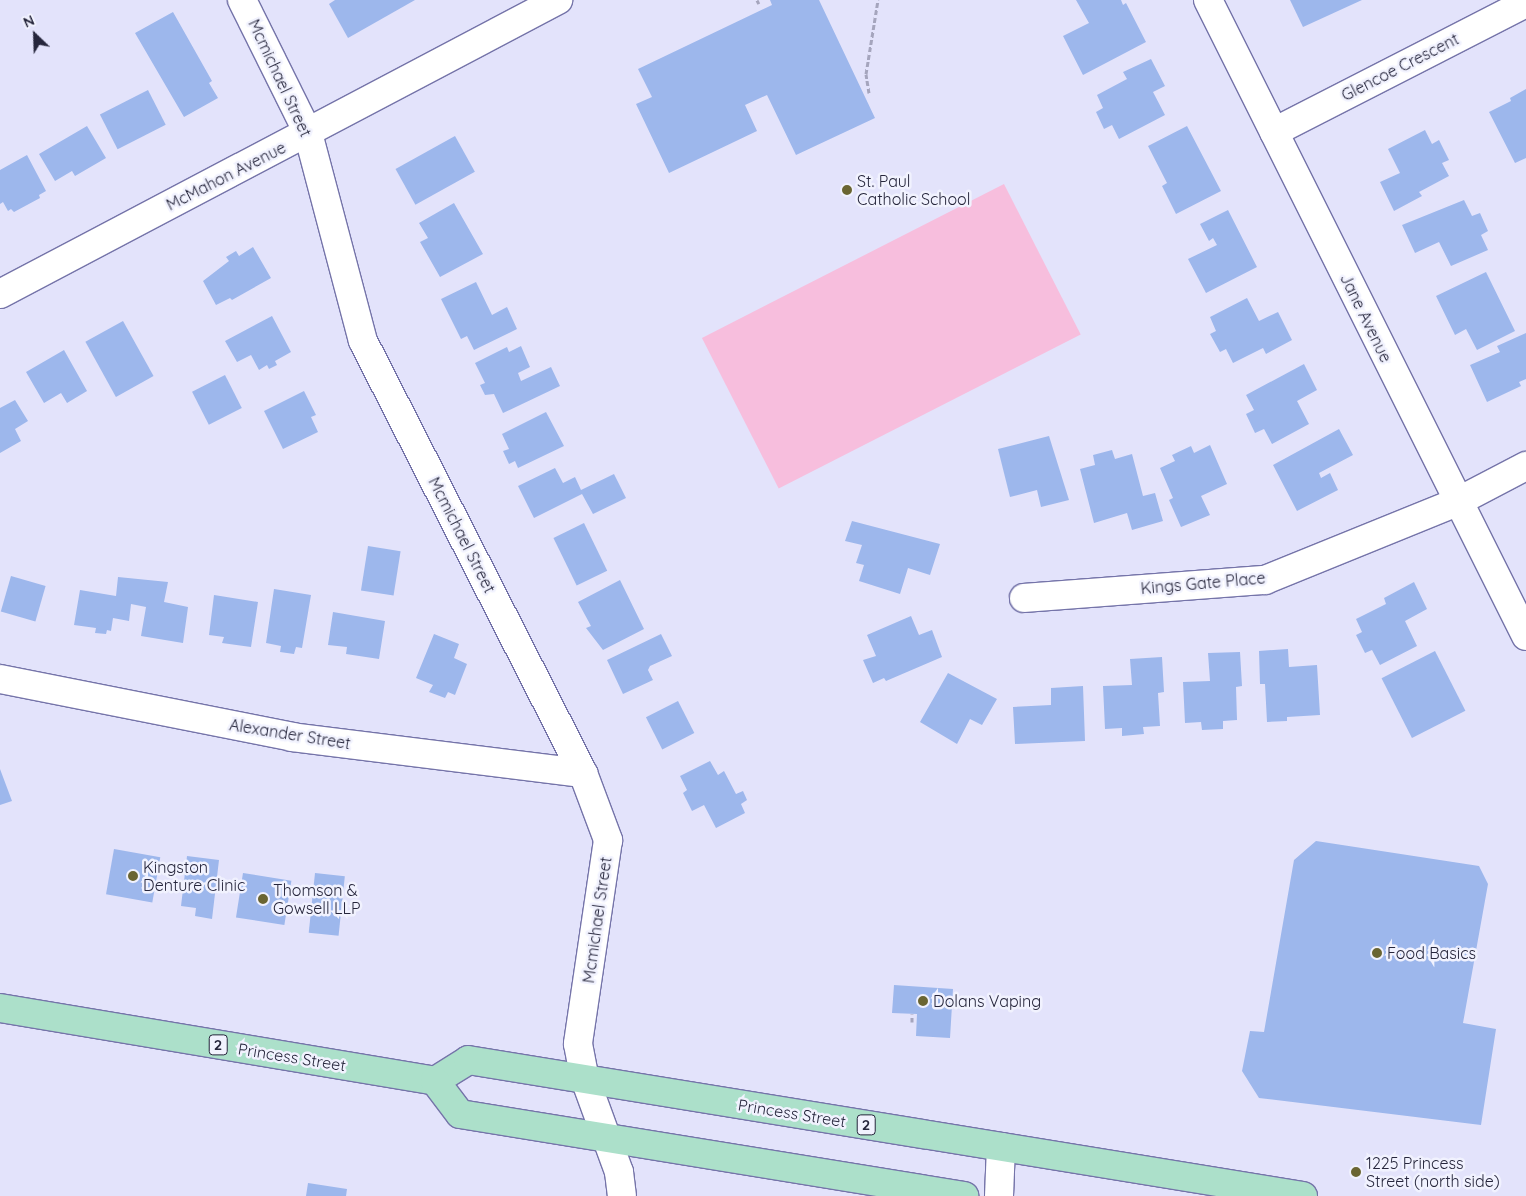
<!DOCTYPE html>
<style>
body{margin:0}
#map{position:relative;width:1526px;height:1196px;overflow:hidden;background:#e3e3fb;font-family:Quicksand,sans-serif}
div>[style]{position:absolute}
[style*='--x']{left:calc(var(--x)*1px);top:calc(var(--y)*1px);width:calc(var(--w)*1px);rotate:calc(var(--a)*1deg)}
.green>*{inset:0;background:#f7bedd;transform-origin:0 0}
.building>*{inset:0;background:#9db7ec;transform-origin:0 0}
.path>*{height:3px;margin-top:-1.5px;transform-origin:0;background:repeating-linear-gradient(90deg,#a5a5bd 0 5px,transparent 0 7.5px)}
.roads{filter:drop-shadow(1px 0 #7574a9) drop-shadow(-1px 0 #7574a9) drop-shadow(0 1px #7574a9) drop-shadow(0 -1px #7574a9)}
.minor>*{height:28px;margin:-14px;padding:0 14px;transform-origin:14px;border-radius:14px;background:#fff}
.major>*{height:28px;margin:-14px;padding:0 14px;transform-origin:14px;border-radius:14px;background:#ace0ca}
.dots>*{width:14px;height:14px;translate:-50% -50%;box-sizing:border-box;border:2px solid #f1f2fe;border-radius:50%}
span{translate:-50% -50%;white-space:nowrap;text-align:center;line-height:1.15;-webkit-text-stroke:5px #f1f2fe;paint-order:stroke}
.shield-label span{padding:1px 4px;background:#f1f2fe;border:1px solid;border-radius:4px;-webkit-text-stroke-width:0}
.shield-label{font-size:15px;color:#26263c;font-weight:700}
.street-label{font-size:16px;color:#26263c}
.poi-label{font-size:16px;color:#26263c}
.left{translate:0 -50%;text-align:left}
.north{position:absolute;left:10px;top:10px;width:50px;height:50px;-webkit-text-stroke:4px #f1f2fe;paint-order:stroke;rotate:336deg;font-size:14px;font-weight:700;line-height:20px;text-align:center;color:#26263c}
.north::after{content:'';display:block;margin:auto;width:18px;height:22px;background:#26263c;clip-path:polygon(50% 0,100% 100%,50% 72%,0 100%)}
</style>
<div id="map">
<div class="green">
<div style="left:1004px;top:184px;width:169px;height:339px;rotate:63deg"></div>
</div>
<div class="building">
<div style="clip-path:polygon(335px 0,415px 0,348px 38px,329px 4px)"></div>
<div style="clip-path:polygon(770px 0,819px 0,875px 118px,796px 155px,767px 95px,745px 105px,757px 131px,669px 173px,636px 104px,652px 97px,638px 69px,772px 5px)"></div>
<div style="clip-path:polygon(1076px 0,1121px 0,1123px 5px,1126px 3px,1146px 42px,1083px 75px,1063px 36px,1089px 23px)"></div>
<div style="clip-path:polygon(1290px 0,1362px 0,1303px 27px)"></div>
<div style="clip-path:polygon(173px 12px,212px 81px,209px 83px,218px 98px,184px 117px,135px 33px)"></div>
<div style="clip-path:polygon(1151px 59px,1165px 86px,1153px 92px,1165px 115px,1119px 139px,1112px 125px,1104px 129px,1096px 112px,1103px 108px,1097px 95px,1127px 79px,1123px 72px)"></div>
<div style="clip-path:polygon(1526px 89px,1526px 158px,1515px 163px,1489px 112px,1511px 101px,1510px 98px)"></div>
<div style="left:148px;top:90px;width:39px;height:54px;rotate:63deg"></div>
<div style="clip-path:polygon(87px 126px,106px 158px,75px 176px,72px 171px,55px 181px,39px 154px)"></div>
<div style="clip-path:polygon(1187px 126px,1221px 191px,1176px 214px,1162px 186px,1167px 183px,1148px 146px)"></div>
<div style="clip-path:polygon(1425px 130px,1432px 144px,1439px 140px,1449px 160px,1442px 163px,1449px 176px,1419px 192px,1422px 196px,1394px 211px,1380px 182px,1400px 173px,1388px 149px)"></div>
<div style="left:455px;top:136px;width:41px;height:68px;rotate:61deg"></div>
<div style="clip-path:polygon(27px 155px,46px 191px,39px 195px,40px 198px,14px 212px,11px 209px,8px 211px,3px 202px,0 204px,0 170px)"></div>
<div style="clip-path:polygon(1464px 200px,1472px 216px,1480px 213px,1488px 231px,1481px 235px,1488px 250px,1451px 266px,1439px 242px,1415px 253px,1402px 225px)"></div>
<div style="clip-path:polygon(454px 203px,483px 254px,440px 277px,420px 242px,428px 238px,419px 223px)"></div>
<div style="clip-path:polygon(1228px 210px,1257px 267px,1206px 293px,1188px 259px,1217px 245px,1213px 238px,1209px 241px,1200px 224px)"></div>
<div style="clip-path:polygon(253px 247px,271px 278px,232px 300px,230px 298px,216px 305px,203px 281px,229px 261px,226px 257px,236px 251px,239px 256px)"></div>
<div style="clip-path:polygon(1486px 272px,1515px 331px,1477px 350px,1466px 329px,1455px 335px,1436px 296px)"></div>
<div style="clip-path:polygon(476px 282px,492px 315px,507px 307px,517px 329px,474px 350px,467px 336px,461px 339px,441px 299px)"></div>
<div style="clip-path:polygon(1247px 298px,1259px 321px,1278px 312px,1292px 340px,1266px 354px,1263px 348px,1233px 363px,1226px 349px,1220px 352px,1210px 334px,1216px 331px,1210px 317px)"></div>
<div style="clip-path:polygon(272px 316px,291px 352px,275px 361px,277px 365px,269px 369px,267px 365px,259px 370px,251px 355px,237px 362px,225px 341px)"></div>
<div style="left:123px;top:321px;width:63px;height:43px;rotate:61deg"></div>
<div style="clip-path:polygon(1526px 333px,1526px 379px,1519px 382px,1521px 386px,1487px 402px,1470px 365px,1500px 352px,1497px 346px)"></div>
<div style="clip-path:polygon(521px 346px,530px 367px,518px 373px,521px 381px,551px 367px,560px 386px,503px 413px,494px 394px,485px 395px,480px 385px,485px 383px,475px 363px,507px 347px,509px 352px)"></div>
<div style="clip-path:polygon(64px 350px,87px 391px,67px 403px,61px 393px,44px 403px,26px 372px)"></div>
<div style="clip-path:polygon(1304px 364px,1317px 390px,1297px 401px,1309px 424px,1272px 444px,1264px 429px,1255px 433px,1246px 414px,1254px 410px,1246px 395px)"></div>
<div style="left:225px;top:375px;width:37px;height:37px;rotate:63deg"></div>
<div style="clip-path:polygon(304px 391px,316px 415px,311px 417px,318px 432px,283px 449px,264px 411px)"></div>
<div style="clip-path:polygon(15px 400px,28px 421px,15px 429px,21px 441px,0 453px,0 408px)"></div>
<div style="clip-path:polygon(546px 412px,564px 446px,518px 468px,515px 461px,509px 464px,503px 451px,509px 449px,502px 434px)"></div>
<div style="clip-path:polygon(1339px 429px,1353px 455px,1319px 473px,1321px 478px,1330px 473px,1338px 490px,1297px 511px,1273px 465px)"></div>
<div style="clip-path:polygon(1049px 436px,1069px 500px,1041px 507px,1037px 490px,1010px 497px,998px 449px)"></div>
<div style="clip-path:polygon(1210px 445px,1227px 484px,1201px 496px,1210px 515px,1181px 527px,1169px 500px,1173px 498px,1160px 468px,1175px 461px,1172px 455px,1191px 446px,1194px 453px)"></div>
<div style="clip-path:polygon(1112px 450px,1115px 459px,1132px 454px,1143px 496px,1155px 493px,1163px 521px,1132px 530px,1127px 513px,1094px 523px,1080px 469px,1095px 465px,1093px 455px)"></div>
<div style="clip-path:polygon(555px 468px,563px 483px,575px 477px,581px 490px,614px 474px,626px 498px,593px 514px,582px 494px,534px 518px,518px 486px)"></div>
<div style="clip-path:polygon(852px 521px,940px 544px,930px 575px,908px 568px,900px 594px,859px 581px,864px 565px,856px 563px,862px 545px,845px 541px)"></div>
<div style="left:584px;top:523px;width:53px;height:34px;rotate:64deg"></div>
<div style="left:368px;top:546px;width:33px;height:45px;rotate:9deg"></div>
<div style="left:11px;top:576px;width:36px;height:37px;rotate:16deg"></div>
<div style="clip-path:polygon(118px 577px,168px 582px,164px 602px,188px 607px,183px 643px,141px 636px,146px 607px,131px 604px,129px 621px,113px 618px,111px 631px,107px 630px,106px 634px,95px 633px,96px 628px,74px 625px,80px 590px,116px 596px)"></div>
<div style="clip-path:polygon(620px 580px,644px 629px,603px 650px,586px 628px,591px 626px,578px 602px)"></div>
<div style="clip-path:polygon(1414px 582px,1427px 609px,1405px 621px,1417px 646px,1380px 665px,1372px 650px,1365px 653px,1356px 635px,1362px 632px,1356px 619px,1386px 604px,1384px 598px)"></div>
<div style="clip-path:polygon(274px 589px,311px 595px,302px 648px,296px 647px,294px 654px,280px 652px,281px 646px,266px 643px)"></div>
<div style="clip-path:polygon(214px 595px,258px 602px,251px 647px,222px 643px,224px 637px,209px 635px)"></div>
<div style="clip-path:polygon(333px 612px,385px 621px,379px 659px,346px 654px,347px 647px,328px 645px)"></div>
<div style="clip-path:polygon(911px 616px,919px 635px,932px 630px,942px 657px,886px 681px,884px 678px,873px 683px,863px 660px,876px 656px,867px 635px)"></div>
<div style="clip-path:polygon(434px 634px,459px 644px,454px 658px,467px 664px,455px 695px,448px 692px,445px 698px,429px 692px,433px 685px,416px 678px)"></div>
<div style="clip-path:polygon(661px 634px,672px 656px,650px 666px,648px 670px,653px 680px,623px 694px,607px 660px)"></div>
<div style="clip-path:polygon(1288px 649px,1289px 667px,1317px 665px,1320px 715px,1287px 717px,1287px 721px,1267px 722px,1265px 684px,1260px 684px,1259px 651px)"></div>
<div style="left:1435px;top:651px;width:67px;height:60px;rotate:63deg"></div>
<div style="clip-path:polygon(1240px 652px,1242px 686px,1236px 687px,1237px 720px,1223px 721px,1223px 729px,1202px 730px,1201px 722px,1185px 723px,1183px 682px,1210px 681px,1208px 653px)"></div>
<div style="clip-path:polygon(1162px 657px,1164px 692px,1158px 693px,1160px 726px,1143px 727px,1144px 734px,1122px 736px,1122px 728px,1105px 729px,1103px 686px,1132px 685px,1130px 659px)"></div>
<div style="clip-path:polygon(948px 673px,997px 699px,982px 725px,970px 719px,957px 744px,920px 722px)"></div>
<div style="clip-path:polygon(1083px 686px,1085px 741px,1015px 744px,1013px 707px,1051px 705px,1051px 688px)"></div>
<div style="left:678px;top:701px;width:36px;height:36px;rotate:63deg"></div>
<div style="clip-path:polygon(710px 761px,718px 775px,724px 771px,736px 794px,743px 791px,747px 800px,741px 804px,745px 813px,716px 828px,704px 805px,692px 811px,683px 793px,687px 790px,680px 776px)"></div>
<div style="clip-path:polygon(0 769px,12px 801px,0 805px)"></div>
<div style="clip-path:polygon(1316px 841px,1479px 866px,1488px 884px,1463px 1023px,1496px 1029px,1481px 1125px,1259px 1098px,1242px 1071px,1250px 1031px,1264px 1032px,1294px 860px)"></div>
<div style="left:114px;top:849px;width:47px;height:46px;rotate:10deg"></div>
<div style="clip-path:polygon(187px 856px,219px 860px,212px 919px,195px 916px,196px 908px,181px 906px)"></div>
<div style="left:243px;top:873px;width:49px;height:45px;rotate:9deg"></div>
<div style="left:315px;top:873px;width:30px;height:60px;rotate:6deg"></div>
<div style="clip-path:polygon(894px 985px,953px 989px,950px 1038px,916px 1036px,917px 1014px,892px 1013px)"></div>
<div style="clip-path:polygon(308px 1183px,347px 1189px,346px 1196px,306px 1196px)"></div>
</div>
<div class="path">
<div style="--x:757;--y:0;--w:4;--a:63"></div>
<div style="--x:869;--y:93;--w:19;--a:-99"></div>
<div style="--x:866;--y:74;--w:75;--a:-80.8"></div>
<div style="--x:912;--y:1022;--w:8;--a:-90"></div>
</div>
<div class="roads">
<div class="minor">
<div style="--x:242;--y:0;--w:148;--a:63.6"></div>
<div style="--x:308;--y:133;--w:215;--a:75.2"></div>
<div style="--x:363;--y:341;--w:485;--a:63"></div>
<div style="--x:583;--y:773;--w:72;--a:69.5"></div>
<div style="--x:608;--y:840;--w:206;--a:98.4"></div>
<div style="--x:578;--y:1044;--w:36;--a:79"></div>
<div style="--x:585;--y:1079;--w:99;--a:69.9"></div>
<div style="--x:619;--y:1172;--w:24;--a:83"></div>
<div style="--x:1208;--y:0;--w:711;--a:63.43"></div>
<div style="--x:1274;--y:132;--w:283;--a:-27.1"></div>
<div style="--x:0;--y:294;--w:631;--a:-27.78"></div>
<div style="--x:1024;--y:598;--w:242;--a:-4.3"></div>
<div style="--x:1265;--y:580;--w:207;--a:-22.1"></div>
<div style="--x:1457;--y:502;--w:78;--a:-27.6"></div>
<div style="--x:0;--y:679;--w:298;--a:11.2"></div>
<div style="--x:292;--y:737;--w:293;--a:7.1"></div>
<div style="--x:999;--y:1196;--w:49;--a:-87.7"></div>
</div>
<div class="major">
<div style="--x:0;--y:1008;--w:441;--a:9.5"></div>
<div style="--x:435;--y:1081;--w:39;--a:-32"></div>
<div style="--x:468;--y:1060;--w:846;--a:9.25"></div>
<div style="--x:435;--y:1081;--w:41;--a:52.9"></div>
<div style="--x:460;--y:1114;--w:511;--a:9.24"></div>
</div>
</div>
<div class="dots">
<div style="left:847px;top:190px;background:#6a6532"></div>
<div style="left:133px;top:876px;background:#6a6532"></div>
<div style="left:263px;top:899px;background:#6a6532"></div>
<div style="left:1377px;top:953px;background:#6a6532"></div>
<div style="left:923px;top:1001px;background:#6a6532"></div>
<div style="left:1356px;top:1172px;background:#6a6532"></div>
</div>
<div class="shield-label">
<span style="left:218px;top:1045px">2</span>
<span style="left:866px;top:1125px">2</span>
</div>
<div class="street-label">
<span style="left:1400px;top:67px;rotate:-27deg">Glencoe Crescent</span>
<span style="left:280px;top:78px;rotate:65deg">Mcmichael Street</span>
<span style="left:226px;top:176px;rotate:-27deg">McMahon Avenue</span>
<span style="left:1366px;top:318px;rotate:64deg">Jane Avenue</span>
<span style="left:462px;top:535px;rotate:63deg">Mcmichael Street</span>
<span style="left:1203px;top:583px;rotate:-5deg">Kings Gate Place</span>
<span style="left:290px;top:734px;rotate:9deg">Alexander Street</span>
<span style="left:597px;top:920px;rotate:-82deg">Mcmichael Street</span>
<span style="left:292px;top:1057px;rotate:9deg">Princess Street</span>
<span style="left:792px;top:1113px;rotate:9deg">Princess Street</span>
</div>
<div class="poi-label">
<span class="left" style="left:857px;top:190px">St. Paul<br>Catholic School</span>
<span class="left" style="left:143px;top:876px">Kingston<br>Denture Clinic</span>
<span class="left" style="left:273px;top:899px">Thomson &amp;<br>Gowsell LLP</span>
<span class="left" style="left:1387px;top:953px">Food Basics</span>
<span class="left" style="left:933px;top:1001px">Dolans Vaping</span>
<span class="left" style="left:1366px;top:1172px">1225 Princess<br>Street (north side)</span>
</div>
<div class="north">N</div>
</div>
